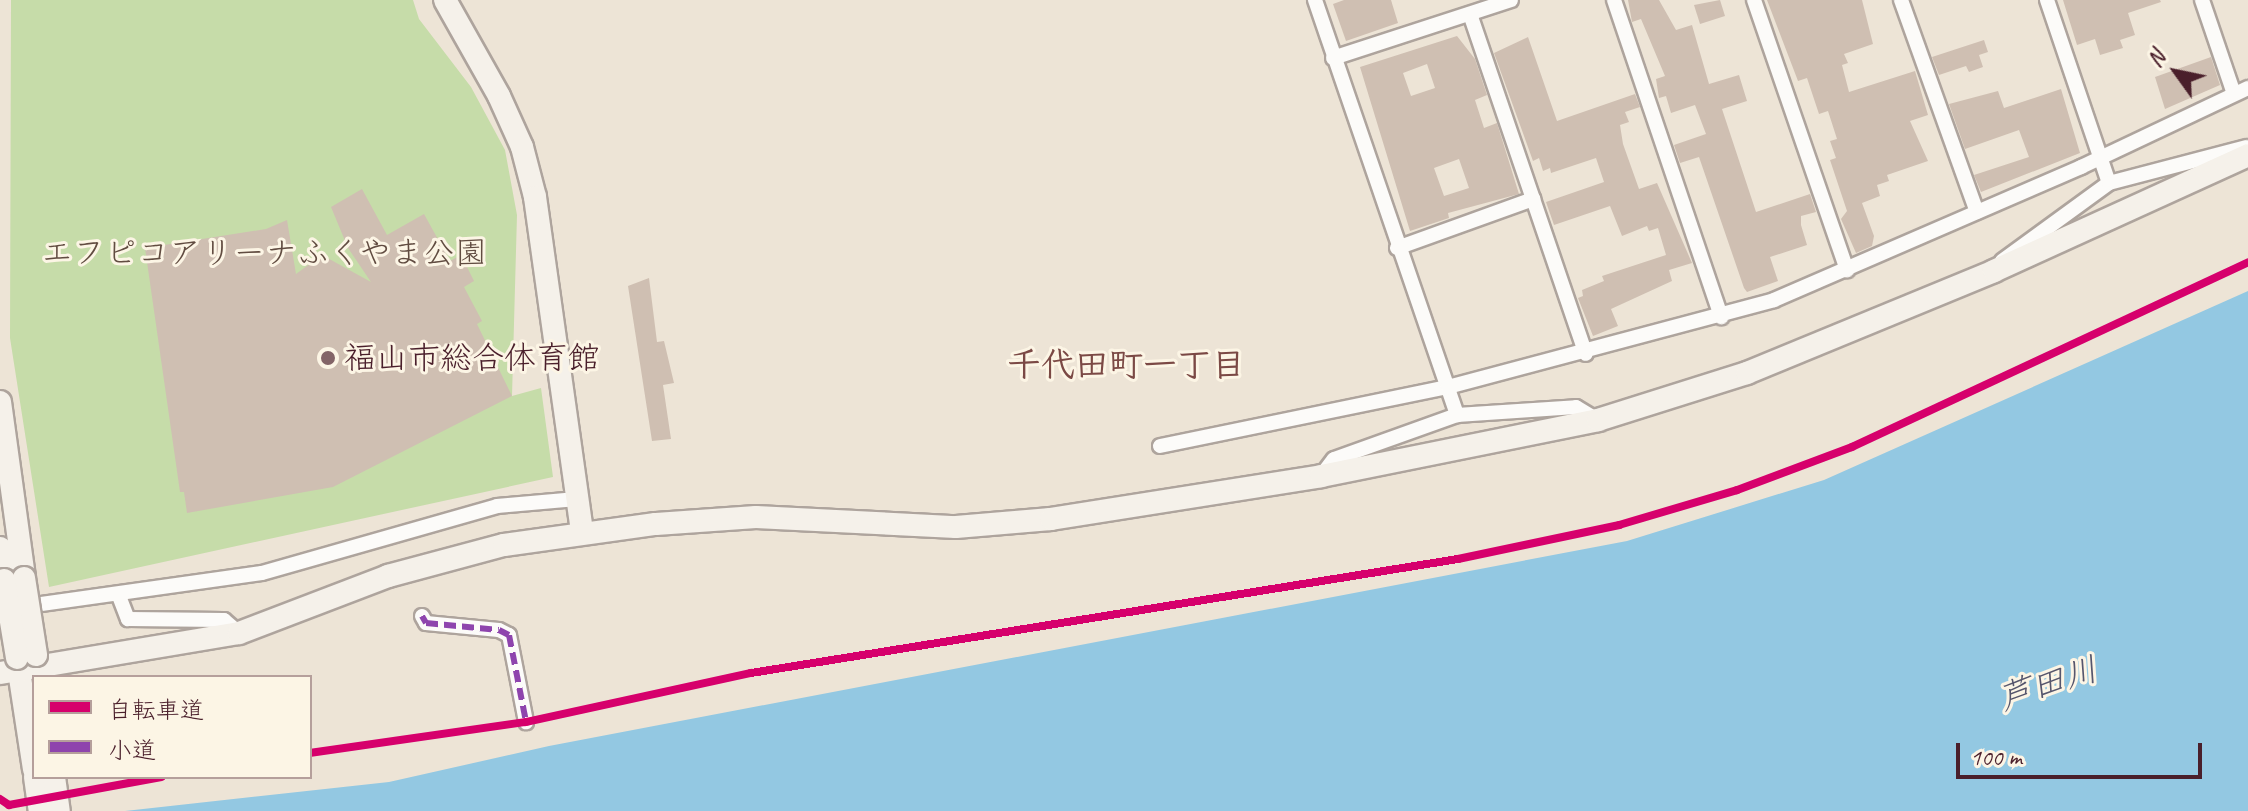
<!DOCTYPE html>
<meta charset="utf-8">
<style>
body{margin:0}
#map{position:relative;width:2248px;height:811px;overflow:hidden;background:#ede4d6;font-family:Caveat,"Klee One",sans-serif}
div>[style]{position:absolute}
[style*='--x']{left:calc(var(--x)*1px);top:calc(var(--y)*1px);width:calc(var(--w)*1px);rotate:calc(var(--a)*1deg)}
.green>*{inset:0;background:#c6dca9}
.water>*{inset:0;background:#93c8e2}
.building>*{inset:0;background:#cfbfb2}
.roads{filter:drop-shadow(2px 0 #aea49d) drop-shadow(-2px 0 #aea49d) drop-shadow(0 2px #aea49d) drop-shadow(0 -2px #aea49d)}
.street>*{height:14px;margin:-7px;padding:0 7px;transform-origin:7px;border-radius:7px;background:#fcfbf9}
.secondary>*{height:22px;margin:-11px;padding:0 11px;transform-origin:11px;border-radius:11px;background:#f5f1ea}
.bridges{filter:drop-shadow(2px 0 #aea49d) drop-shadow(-2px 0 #aea49d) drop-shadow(0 2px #aea49d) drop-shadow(0 -2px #aea49d)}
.secondary-bridge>*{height:22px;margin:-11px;padding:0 11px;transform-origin:11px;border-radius:11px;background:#f5f1ea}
.quiet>*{height:6px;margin-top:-3px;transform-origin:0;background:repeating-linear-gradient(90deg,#8e44ad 0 12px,transparent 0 18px)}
.cycleway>*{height:8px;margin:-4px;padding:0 4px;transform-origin:4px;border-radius:4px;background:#d6006c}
.dots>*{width:22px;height:22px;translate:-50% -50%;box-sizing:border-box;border:4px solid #fcf5e5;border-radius:50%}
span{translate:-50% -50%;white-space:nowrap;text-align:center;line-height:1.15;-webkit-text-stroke:6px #fcf5e5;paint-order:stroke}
.park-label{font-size:32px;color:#614c41}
.poi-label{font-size:32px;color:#4a1f2b}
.left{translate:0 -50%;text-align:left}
.neighbourhood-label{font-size:34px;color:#7b4945;font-weight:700}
.water-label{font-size:34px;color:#56566d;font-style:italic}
.legend{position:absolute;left:32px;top:675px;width:280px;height:104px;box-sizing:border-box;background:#fcf5e5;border:2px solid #b59f9b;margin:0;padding:10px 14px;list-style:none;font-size:24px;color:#4a1f2b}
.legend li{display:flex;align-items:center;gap:16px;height:40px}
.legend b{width:40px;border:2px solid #b59f9b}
.north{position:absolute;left:2136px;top:32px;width:80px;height:80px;-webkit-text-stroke:6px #fcf5e5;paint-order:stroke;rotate:303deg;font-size:22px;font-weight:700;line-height:32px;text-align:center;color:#4a1f2b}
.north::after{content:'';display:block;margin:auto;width:28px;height:36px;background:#4a1f2b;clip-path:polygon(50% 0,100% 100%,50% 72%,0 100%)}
.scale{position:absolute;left:1956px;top:743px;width:246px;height:36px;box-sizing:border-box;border:4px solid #4a1f2b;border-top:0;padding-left:10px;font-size:24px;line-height:28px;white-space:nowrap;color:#4a1f2b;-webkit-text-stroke:6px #fcf5e5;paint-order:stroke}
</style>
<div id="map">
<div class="green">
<div style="clip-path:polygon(11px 0,413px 0,419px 19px,471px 87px,505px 150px,517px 215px,512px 396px,541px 388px,553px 477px,49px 587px,10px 338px)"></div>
</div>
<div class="water">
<div style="clip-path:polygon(2248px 291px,2248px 811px,125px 811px,389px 782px,549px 746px,1627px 541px,1824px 480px)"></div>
</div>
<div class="building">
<div style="clip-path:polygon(1344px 0,1391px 0,1398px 23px,1346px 41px,1333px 4px)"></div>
<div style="clip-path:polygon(1628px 0,1659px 0,1676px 30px,1692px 25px,1709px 84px,1739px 75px,1747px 101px,1722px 109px,1756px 212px,1810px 194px,1816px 212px,1801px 216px,1801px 225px,1807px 245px,1770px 257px,1778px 281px,1747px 292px,1744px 288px,1699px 157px,1680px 163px,1674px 145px,1706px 134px,1695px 105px,1671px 113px,1666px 96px,1659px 98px,1656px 79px,1665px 76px,1641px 19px,1632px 22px)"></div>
<div style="clip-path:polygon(1720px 0,1725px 16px,1700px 24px,1694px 5px)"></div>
<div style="clip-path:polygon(1767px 0,1862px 0,1873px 44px,1844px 54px,1848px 63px,1842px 65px,1849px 92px,1915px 71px,1928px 115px,1910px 121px,1928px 161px,1887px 175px,1889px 181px,1877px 185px,1880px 196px,1862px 203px,1874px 236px,1872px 246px,1856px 253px,1841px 219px,1847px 211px,1830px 160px,1836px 158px,1830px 141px,1837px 139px,1828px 111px,1819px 114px,1807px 78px,1798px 81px)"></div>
<div style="clip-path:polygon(2063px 0,2160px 0,2161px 2px,2128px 13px,2135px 35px,2120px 40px,2123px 48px,2100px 55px,2095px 39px,2077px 45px)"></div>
<div style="clip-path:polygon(evenodd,1457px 36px,1475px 59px,1487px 95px,1475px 100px,1484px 128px,1497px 123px,1519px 194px,1448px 213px,1449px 218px,1410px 231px,1360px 67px,1457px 36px,1427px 64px,1435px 88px,1411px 96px,1403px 73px,1427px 64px,1457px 36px,1459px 159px,1469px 188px,1444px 196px,1434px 168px,1459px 159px)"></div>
<div style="clip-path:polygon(1528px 37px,1557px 121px,1635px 94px,1640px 107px,1625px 112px,1629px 122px,1620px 125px,1623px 144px,1639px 189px,1657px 183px,1692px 263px,1669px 270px,1672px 281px,1611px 309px,1618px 326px,1593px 336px,1578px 298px,1583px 296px,1582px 290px,1604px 281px,1602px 276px,1666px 255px,1658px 228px,1649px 231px,1647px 226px,1622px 236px,1610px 206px,1554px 225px,1546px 202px,1604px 182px,1596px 158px,1551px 173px,1550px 168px,1543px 171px,1539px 158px,1533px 161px,1494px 53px)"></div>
<div style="clip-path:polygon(1984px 40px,1988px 52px,1979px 55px,1983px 67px,1969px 72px,1966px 66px,1939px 75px,1932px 57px)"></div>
<div style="clip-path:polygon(2211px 57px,2220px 85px,2165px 109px,2155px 77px)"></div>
<div style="clip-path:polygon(2061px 89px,2080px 153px,1981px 192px,1974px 175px,2029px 157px,2019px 130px,1965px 149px,1949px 104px,1998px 91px,2004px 108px)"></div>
<div style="clip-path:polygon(362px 189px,387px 235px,424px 214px,450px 261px,461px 255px,474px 281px,464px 287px,482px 321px,477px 324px,512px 396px,333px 487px,187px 513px,184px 492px,180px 492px,145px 248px,266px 229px,287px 220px,296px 274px,322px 255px,371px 282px,348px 248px,331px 207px)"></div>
<div style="clip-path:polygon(649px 278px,657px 342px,664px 341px,674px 383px,663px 385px,671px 439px,652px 441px,628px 286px)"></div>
</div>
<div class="roads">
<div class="street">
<div style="--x:1315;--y:0;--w:439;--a:71.1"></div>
<div style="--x:1457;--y:415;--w:119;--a:-3.8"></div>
<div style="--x:1576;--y:407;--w:26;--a:31"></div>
<div style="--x:1614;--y:0;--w:335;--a:71.3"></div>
<div style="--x:1754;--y:0;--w:286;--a:71"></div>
<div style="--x:1901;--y:0;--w:225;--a:70.3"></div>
<div style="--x:2047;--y:0;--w:193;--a:71.3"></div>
<div style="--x:2202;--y:0;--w:99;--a:71.2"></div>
<div style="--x:1470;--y:14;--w:359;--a:71.2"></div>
<div style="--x:1333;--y:58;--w:187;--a:-18"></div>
<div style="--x:1397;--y:248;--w:145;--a:-19.8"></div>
<div style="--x:2002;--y:261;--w:132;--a:-36.1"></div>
<div style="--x:2109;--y:183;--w:142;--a:-14.7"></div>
<div style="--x:1160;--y:446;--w:294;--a:-11.6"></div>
<div style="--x:1448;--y:387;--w:337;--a:-14.9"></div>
<div style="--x:1774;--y:300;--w:335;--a:-23.4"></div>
<div style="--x:2081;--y:167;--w:185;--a:-25.3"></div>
<div style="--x:1321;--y:476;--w:21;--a:-53"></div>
<div style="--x:1334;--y:459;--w:131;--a:-19.7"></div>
<div style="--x:119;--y:596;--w:25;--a:69"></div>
<div style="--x:128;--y:619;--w:96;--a:0.6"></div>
<div style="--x:224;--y:620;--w:20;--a:41"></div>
<div style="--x:20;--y:607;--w:244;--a:-8"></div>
<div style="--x:262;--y:573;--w:244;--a:-15.9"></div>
<div style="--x:497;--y:506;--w:80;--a:-5"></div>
<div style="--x:422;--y:616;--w:8;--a:60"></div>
<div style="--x:426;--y:623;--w:73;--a:5.5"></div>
<div style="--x:499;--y:630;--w:11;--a:27"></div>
<div style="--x:509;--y:635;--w:89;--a:78.9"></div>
</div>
<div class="secondary">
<div style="--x:445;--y:0;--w:110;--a:60.6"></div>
<div style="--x:499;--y:96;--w:56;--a:65.7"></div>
<div style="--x:522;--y:147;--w:52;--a:75.4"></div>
<div style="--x:535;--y:197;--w:339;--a:82"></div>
<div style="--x:0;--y:402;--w:178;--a:82.2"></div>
<div style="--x:0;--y:548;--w:32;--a:83"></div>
<div style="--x:17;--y:658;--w:112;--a:81.3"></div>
<div style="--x:0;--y:673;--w:242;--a:-9.5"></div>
<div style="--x:239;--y:633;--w:160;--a:-20.9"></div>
<div style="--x:388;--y:576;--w:120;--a:-15"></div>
<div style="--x:504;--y:545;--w:153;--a:-7.9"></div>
<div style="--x:656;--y:524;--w:100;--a:-4"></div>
<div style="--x:756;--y:517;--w:200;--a:2.9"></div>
<div style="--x:956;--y:527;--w:95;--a:-4.8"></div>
<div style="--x:1051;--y:519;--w:273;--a:-9"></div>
<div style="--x:1321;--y:476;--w:283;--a:-11.4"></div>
<div style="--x:1598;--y:420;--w:156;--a:-17.5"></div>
<div style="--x:1747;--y:373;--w:267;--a:-22.4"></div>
<div style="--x:1994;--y:271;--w:279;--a:-24.5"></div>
<div style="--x:35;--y:777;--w:34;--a:82"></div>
<div style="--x:54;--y:777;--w:34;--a:82"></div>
</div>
</div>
<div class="bridges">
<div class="secondary-bridge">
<div style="--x:24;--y:578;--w:78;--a:81.1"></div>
<div style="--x:4;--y:580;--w:79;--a:80.5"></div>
</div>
</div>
<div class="quiet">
<div style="--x:422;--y:616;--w:8;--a:60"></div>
<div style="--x:426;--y:623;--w:73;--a:5.5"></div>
<div style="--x:499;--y:630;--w:11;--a:27"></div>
<div style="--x:509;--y:635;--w:89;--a:78.9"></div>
</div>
<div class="cycleway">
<div style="--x:310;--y:753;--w:218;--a:-8.2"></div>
<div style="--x:526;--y:722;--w:230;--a:-12.3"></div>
<div style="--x:751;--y:673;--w:716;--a:-9.16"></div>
<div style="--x:1458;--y:559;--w:165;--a:-11.9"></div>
<div style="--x:1619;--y:525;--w:123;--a:-16.5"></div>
<div style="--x:1737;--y:490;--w:123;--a:-20.5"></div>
<div style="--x:1852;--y:447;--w:437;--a:-25"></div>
<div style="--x:0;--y:799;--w:11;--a:34"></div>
<div style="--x:9;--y:805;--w:155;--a:-10.4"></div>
</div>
<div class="dots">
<div style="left:328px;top:358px;background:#836467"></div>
</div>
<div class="park-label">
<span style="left:264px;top:253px">エフピコアリーナふくやま公園</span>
</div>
<div class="poi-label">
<span class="left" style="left:344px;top:358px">福山市総合体育館</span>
</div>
<div class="neighbourhood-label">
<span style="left:1126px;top:365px">千代田町一丁目</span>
</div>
<div class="water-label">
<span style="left:2048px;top:683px;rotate:-18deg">芦田川</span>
</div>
<ul class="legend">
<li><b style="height:10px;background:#d6006c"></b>自転車道</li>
<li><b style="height:10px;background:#8e44ad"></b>小道</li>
</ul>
<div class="north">N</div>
<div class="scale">100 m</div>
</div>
